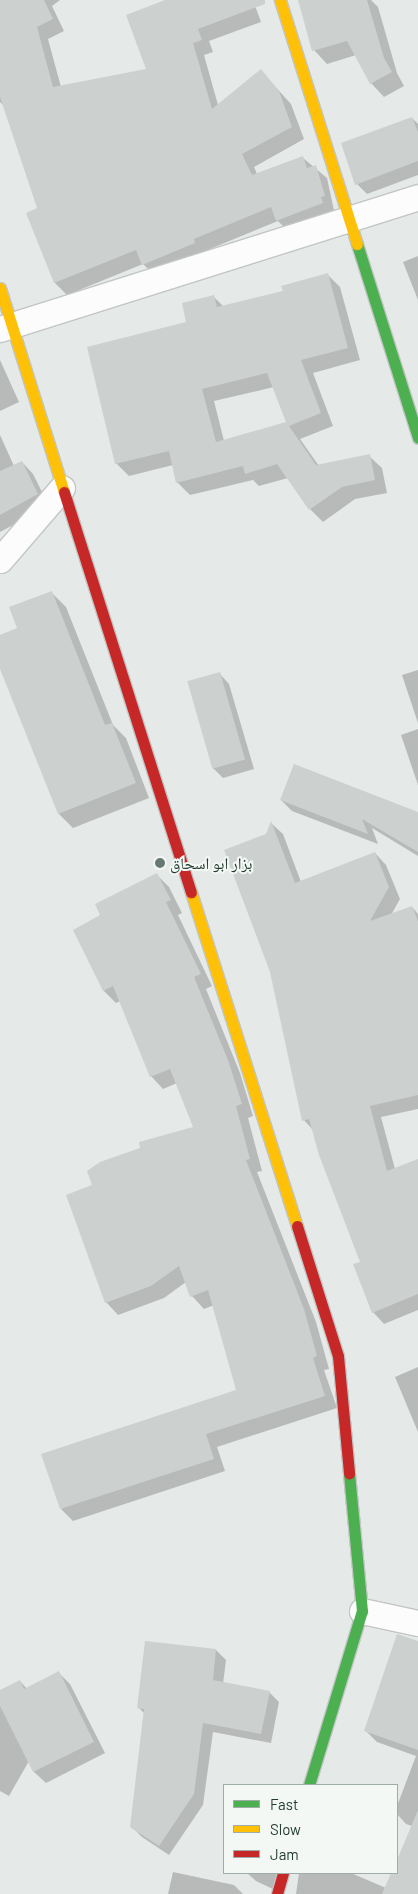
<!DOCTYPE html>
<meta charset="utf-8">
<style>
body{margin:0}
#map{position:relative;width:418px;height:1894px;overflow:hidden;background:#e5e9e7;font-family:Barlow,"Noto Naskh Arabic",sans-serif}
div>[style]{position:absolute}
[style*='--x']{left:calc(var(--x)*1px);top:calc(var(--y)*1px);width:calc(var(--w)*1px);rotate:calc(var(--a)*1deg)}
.shadow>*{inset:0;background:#0003}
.building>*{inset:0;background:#ccd0ce;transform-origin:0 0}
.roads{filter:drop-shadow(1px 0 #c2c6c4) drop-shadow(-1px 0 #c2c6c4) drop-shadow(0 1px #c2c6c4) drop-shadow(0 -1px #c2c6c4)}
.street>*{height:25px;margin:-12.5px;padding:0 12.5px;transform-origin:12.5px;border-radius:12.5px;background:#fbfcfb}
.fast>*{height:11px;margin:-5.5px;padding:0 5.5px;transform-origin:5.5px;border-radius:5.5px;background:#4caf50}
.slow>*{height:11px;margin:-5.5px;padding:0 5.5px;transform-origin:5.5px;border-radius:5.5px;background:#ffc107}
.jam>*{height:11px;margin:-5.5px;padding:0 5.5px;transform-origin:5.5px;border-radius:5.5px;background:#c62828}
.dots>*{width:14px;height:14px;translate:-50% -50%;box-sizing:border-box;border:2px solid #f3f8f5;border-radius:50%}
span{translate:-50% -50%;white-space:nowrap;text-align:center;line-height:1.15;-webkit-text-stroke:4px #f3f8f5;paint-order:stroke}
.poi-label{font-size:16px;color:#243b33}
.left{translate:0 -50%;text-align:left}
.legend{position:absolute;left:223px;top:1784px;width:175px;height:90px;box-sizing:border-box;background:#f3f8f5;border:1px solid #a0aca7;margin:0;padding:6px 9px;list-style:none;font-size:15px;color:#243b33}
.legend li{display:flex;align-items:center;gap:10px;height:25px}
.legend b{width:25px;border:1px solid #a0aca7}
</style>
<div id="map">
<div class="shadow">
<div style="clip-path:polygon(0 0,60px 0,52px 6px,64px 31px,48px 39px,61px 87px,148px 70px,169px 0,253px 0,261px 22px,209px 41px,213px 52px,204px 55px,218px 105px,261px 71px,291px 104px,304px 139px,254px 167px,257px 174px,303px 158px,327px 178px,335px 215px,289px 232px,278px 221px,205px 251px,206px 255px,155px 276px,143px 264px,67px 295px,55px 283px,27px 214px,39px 209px,3px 105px,0 102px)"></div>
<div style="clip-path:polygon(299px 0,371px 0,378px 7px,397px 73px,404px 86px,384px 97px,371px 83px,356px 55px,327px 64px,314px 50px)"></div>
<div style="clip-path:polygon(412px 118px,418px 124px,418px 175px,367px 194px,357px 184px)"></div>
<div style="clip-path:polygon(418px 256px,418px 300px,403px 262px)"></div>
<div style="clip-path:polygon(evenodd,328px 275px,340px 287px,360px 360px,313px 373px,333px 426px,300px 439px,319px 466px,369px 456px,382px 468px,387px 493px,355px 499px,323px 522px,310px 509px,288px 478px,259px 486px,253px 480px,190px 495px,177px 482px,173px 465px,129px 476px,116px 463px,188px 323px,214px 297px,224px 307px,284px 292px,328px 275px,274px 387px,287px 423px,224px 441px,214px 401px,274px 387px)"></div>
<div style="clip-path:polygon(0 360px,19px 402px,0 411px)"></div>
<div style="clip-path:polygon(0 435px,14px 466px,22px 462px,33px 474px,49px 506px,0 532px)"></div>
<div style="clip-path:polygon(51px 592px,66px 607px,113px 725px,126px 738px,149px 798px,73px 828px,59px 814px,0 665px,0 636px,19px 629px)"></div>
<div style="clip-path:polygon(418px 670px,418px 723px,402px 675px)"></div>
<div style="clip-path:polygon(220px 674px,229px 684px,254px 769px,223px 778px,213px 768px)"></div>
<div style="clip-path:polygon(418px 729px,418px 785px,401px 735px)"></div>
<div style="clip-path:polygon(281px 800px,418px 814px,418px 856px,372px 828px,378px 844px,292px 811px)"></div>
<div style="clip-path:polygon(272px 824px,283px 834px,301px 882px,375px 853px,386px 865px,400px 899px,391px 915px,412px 907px,418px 914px,418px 1109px,381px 1117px,395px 1169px,418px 1183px,418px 1310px,384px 1324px,373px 1312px,361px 1262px,313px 1130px,304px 1120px,267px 835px)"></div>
<div style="clip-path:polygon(157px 875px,169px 887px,182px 913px,178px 915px,211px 984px,212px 986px,206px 989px,240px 1073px,253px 1116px,248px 1118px,262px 1171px,257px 1172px,316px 1322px,329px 1369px,324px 1370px,337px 1408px,217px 1447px,225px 1471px,73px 1521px,61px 1509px,238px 1391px,214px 1305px,204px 1309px,192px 1296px,186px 1282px,164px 1298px,118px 1315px,106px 1302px,94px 1186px,195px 1128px,177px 1083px,163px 1089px,151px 1076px,120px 1001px,116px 1003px,104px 991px,102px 916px)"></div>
<div style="clip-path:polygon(418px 1367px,418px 1432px,395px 1377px)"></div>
<div style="clip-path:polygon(418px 1643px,418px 1894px,296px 1894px,299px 1873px,351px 1873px,386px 1888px,393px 1873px,397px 1873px,397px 1863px,412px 1826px,406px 1824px,397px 1814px,397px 1806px,416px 1756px,377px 1742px,365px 1730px)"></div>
<div style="clip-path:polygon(216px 1650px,226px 1660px,223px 1684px,269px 1692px,279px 1702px,271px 1743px,213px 1732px,203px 1805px,169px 1855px,142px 1837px,132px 1827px,145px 1714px,138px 1707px)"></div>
<div style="clip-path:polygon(59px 1673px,70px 1684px,105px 1753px,46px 1783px,34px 1772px,29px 1761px,9px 1796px,0 1791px,0 1691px,20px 1681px,27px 1689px)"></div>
<div style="clip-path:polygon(173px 1872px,234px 1885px,243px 1894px,168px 1894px)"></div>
<div style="clip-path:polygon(247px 1873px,284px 1873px,277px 1891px,256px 1881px)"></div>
</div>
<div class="building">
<div style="clip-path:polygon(0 0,44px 0,53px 19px,37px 27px,53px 87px,146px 69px,126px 15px,165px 0,265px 0,265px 4px,198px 29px,202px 40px,193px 43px,212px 109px,261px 69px,279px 91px,292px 127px,242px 154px,252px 175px,303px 156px,307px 168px,316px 165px,325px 196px,321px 197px,323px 203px,276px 221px,271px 207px,194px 239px,195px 243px,142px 265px,136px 250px,54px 283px,26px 213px,37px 208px,0 97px)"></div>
<div style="clip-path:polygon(298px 0,367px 0,384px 58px,392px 72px,370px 84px,347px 41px,312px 51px)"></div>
<div style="clip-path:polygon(412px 117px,418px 132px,418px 161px,355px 185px,341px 143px)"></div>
<div style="clip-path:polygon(evenodd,328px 273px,348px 348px,301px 360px,321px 413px,289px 426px,316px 465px,370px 454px,375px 480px,342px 487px,309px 510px,277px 464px,245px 474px,243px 466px,176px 483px,169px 451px,115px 464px,87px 347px,186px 322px,182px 303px,214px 295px,217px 307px,283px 291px,281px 286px,328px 273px,267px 373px,286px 422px,216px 442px,202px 389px,267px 373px)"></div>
<div style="clip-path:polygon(22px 461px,38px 494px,0 515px,0 471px)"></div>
<div style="clip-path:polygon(52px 591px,105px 725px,112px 723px,136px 783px,58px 814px,0 669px,0 635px,17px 628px,9px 607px)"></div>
<div style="left:220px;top:672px;width:91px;height:34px;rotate:74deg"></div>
<div style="clip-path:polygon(294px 764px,418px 812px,418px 852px,362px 819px,368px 834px,280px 800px)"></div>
<div style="clip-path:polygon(271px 821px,295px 883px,375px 852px,389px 887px,370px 921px,412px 906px,418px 921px,418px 1095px,370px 1106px,387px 1171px,418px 1159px,418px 1294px,372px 1313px,353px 1264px,360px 1262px,319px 1155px,309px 1119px,302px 1121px,270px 972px,224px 850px,266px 834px)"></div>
<div style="clip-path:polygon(157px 873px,171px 900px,166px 902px,199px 970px,201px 974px,194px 977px,228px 1060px,242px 1104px,236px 1106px,250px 1159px,246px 1160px,304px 1309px,317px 1356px,313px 1358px,325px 1396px,206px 1434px,214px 1459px,60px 1509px,41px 1454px,236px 1390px,208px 1290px,190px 1297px,179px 1266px,151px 1286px,105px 1303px,66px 1195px,92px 1185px,87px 1171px,100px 1162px,140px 1148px,139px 1142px,193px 1127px,170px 1069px,150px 1077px,113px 986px,103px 991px,73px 930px,100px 915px,95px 904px)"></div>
<div style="clip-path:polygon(397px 1634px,418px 1641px,418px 1750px,364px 1731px)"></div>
<div style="clip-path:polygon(145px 1641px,216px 1649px,213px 1680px,270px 1691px,261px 1734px,203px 1723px,194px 1794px,159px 1846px,130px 1827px,144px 1709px,137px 1708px)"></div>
<div style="clip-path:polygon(59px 1671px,94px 1742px,33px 1772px,0 1706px,0 1690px,20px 1680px,24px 1689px)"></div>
<div style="clip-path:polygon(418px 1810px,418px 1894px,382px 1894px,391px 1873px,397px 1873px,397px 1860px)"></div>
</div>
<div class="roads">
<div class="street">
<div style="--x:0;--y:329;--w:438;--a:-17.5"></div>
<div style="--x:0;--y:560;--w:95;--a:-49.3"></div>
<div style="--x:362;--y:1611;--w:57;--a:12.1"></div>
</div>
<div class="fast">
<div style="--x:357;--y:244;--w:203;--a:72.5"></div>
<div style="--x:309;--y:1785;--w:182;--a:-73.1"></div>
<div style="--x:362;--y:1611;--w:139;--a:-95.4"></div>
</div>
<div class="slow">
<div style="--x:280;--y:0;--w:256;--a:72.5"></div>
<div style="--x:0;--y:288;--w:214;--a:72.6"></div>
<div style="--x:191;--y:892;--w:350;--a:72.4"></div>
</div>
<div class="jam">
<div style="--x:64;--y:492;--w:420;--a:72.4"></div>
<div style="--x:297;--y:1226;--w:136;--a:72.5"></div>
<div style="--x:338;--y:1356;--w:118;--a:84.6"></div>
<div style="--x:277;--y:1894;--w:22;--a:-74"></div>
</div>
</div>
<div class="dots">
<div style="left:160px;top:863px;background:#687872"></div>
</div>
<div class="poi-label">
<span class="left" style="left:170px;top:863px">بزار ابو اسحاق</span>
</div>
<ul class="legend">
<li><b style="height:6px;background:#4caf50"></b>Fast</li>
<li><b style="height:6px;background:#ffc107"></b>Slow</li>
<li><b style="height:6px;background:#c62828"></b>Jam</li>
</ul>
</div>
